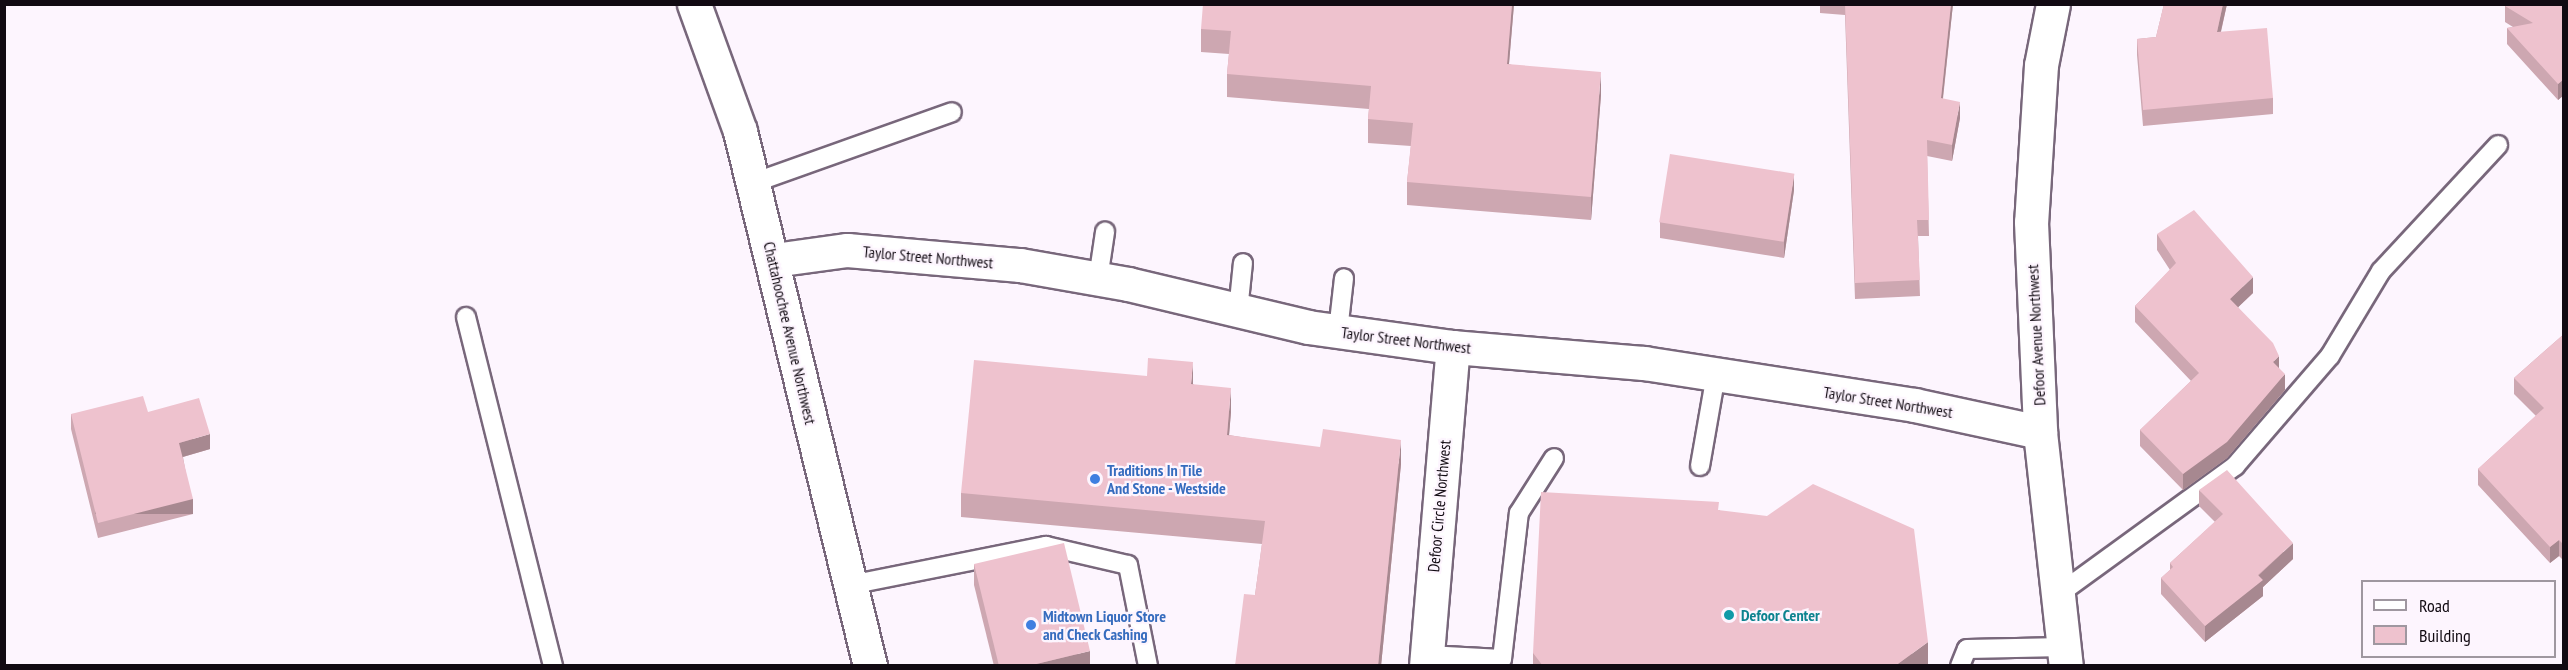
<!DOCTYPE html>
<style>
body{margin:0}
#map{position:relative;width:2568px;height:670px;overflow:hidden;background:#fdf5fe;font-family:"PT Sans Narrow",sans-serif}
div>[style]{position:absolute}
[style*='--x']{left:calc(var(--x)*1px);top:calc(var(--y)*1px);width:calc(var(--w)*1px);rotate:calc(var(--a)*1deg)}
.roads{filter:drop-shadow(2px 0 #78677b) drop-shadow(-2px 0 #78677b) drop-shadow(0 2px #78677b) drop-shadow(0 -2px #78677b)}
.lane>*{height:18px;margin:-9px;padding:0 9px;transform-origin:9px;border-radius:9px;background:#fff}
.street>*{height:33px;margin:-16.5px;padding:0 16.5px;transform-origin:16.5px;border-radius:16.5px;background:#fff}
.secondary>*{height:33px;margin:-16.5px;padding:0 16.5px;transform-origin:16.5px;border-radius:16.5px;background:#fff}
.wall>*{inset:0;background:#cda7b1}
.shaded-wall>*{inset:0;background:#a78890;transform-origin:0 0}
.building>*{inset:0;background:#eec2ce;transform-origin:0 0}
.dots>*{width:16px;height:16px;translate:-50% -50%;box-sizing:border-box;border:3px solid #fdf5fe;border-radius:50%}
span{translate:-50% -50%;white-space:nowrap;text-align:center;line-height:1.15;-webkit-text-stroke:4.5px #fdf5fe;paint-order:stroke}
.street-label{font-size:16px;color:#110a12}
.shop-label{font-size:16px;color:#366cbe;font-weight:700}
.left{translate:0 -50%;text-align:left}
.culture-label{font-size:16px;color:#0d838f;font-weight:700}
.frame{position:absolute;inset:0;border:6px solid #110a12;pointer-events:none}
.legend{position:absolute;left:2361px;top:580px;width:195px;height:78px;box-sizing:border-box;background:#fdf5fe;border:2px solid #9f97a0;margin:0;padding:8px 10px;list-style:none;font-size:18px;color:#110a12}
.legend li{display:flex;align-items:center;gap:12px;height:30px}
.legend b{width:30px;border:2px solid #9f97a0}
</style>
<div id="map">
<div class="roads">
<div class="lane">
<div style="--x:753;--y:183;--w:211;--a:-19.6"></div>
<div style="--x:1098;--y:279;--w:48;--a:-81.5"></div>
<div style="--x:1238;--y:311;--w:48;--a:-84.1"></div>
<div style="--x:466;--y:317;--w:360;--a:76"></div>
<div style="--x:1338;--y:331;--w:53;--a:-83.5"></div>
<div style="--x:1700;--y:466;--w:93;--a:-80.1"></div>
<div style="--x:850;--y:585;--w:200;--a:-11.3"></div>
<div style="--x:1046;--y:546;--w:84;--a:13"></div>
<div style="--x:1128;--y:565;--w:103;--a:78.8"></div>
<div style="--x:2059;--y:594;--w:218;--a:-36"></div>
<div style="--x:2235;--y:466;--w:145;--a:-49.2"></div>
<div style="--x:2330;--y:356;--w:99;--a:-59"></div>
<div style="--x:2381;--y:271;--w:172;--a:-47.1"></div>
<div style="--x:1427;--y:655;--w:75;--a:3.1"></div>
<div style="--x:1502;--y:659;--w:147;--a:-83.4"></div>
<div style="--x:1519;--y:513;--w:65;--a:-57.5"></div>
<div style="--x:1960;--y:666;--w:18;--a:-68"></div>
<div style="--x:1967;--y:649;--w:97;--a:-1.2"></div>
</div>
<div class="street">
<div style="--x:774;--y:260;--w:74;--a:-7.8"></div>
<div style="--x:847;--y:250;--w:174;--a:5"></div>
<div style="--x:1020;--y:265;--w:110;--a:10"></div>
<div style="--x:1128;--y:284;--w:185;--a:13.4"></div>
<div style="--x:1308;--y:327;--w:146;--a:7.9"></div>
<div style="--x:1453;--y:347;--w:192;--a:4.8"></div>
<div style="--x:1644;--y:363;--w:274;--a:8.8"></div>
<div style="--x:1915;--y:405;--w:128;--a:12.2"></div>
<div style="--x:1426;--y:666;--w:320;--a:-85.2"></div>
</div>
<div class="secondary">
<div style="--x:694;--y:4;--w:135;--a:70.1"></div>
<div style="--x:740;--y:131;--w:551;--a:76.34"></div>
<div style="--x:2053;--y:4;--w:62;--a:101.1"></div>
<div style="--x:2041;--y:65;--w:157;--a:93.6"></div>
<div style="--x:2031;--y:222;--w:210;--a:87.5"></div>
<div style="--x:2040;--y:432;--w:235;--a:83.7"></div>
</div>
</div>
<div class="wall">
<div style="clip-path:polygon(1514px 4px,1509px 64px,1601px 95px,1591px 220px,1407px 205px,1407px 182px,1411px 146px,1368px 143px,1368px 119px,1369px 109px,1227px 97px,1227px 74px,1229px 54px,1201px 52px,1201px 29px)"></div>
<div style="clip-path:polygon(1820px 4px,1953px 4px,1943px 99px,1960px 118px,1952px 161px,1927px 156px,1929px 236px,1918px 236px,1920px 296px,1855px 299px,1845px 15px,1820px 13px)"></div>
<div style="clip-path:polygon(2164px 4px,2227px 4px,2221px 32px,2273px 98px,2273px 114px,2143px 126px,2137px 55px,2137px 39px,2156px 37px)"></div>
<div style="clip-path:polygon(2564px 4px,2564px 95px,2558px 100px,2507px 44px,2507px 28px,2513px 27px,2505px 22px,2505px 6px)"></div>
<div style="clip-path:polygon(1794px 190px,1784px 258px,1660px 238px,1660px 222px)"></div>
<div style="clip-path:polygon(2157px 234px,2253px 293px,2238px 307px,2279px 368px,2285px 390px,2227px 458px,2183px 490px,2140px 446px,2140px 430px,2191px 381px,2135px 322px,2135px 306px,2170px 270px,2157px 250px)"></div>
<div style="clip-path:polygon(2564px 334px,2564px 561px,2559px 556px,2550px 563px,2478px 485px,2478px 469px,2536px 416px,2514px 394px,2514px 378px)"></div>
<div style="clip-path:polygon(1193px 384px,1231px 412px,1229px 435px,1401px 464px,1381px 666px,1235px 666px,1255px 595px,1262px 544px,961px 517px,961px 493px)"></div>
<div style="clip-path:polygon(148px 412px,210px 449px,183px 457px,193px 514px,98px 538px,71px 429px,71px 414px)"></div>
<div style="clip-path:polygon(2199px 490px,2293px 559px,2263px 587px,2263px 596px,2205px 642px,2161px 594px,2161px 578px,2170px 570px,2170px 563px,2215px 522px,2199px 506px)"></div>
<div style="clip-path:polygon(1719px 510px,1928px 666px,1533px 666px,1533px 653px)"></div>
<div style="clip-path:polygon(974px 564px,1090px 666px,994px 666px,974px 585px)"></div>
</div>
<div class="shaded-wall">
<div style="clip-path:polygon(1512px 4px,1514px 4px,1507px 87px,1507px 64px)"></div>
<div style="clip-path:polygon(1951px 4px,1953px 4px,1941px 114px,1941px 98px)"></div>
<div style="clip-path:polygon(2223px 4px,2227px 4px,2217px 48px,2217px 32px)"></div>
<div style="clip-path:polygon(1601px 72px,1601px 95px,1591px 220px,1591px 197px)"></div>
<div style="clip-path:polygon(2564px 79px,2564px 95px,2558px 100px,2558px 84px)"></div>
<div style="clip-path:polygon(1960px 102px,1960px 118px,1952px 161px,1952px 145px)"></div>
<div style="clip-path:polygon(1794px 174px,1794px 190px,1784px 258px,1784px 242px)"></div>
<div style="clip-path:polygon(2253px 277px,2253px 293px,2230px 315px,2230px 299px)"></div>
<div style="clip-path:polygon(2279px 356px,2279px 372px,2273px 362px)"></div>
<div style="clip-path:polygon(1193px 362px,1193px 386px,1191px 384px)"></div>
<div style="clip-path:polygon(2285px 374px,2285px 390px,2227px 458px,2183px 490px,2183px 474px)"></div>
<div style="clip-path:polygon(1231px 388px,1231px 412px,1227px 459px,1227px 435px)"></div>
<div style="clip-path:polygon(210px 434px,210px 449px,179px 458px,179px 443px)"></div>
<div style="clip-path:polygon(1401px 440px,1401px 464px,1381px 666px,1378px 666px)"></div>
<div style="left:193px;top:499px;width:15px;height:98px;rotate:90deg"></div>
<div style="clip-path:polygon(2559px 540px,2559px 556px,2550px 563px,2550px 547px)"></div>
<div style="clip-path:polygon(2293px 543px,2293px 559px,2263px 587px,2263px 596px,2205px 642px,2205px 626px)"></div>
<div style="clip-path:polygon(1928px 642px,1928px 666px,1895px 666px)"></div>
<div style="clip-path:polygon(1090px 651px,1090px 666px,1028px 666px)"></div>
</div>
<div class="building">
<div style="clip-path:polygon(1203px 4px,1512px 4px,1507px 64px,1601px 72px,1591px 197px,1407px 182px,1413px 123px,1368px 119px,1371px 86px,1227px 74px,1231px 31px,1201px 29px)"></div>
<div style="clip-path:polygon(1845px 4px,1951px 4px,1941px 98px,1960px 102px,1952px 145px,1927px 140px,1929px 220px,1917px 220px,1920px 280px,1855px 283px)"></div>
<div style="clip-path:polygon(2164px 4px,2223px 4px,2217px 32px,2267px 28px,2273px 98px,2143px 110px,2137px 39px,2156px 37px)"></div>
<div style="clip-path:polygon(2507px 4px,2564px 4px,2564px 79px,2558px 84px,2507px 28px,2533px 23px,2505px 6px)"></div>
<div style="left:1670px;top:154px;width:126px;height:69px;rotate:9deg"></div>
<div style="clip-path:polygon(2194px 210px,2253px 277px,2230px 299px,2273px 343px,2279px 356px,2273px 362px,2285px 374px,2227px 442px,2183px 474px,2140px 430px,2199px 373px,2135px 306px,2176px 263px,2157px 234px)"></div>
<div style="clip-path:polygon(2564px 334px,2564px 545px,2559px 540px,2550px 547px,2478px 469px,2544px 408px,2514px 378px)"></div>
<div style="clip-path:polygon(1148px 358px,1193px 362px,1191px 384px,1231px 388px,1227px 435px,1320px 447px,1323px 429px,1401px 440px,1378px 666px,1235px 666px,1244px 594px,1255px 595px,1265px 521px,961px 493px,974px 360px,1147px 376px)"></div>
<div style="clip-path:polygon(143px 396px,148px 412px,199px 398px,210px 434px,179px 443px,193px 499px,98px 523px,71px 414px)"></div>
<div style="clip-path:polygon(2227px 470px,2293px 543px,2258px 575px,2263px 580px,2205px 626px,2161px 578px,2173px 567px,2170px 563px,2223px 514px,2199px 490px)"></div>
<div style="clip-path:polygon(1813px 484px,1914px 529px,1928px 642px,1895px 666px,1543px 666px,1533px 653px,1541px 492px,1719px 502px,1718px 510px,1767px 516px)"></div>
<div style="clip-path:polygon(1064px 543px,1090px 651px,1028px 666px,999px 666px,974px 564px)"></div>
</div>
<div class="dots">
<div style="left:1095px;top:479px;background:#3f7fe0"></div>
<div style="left:1729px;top:615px;background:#0f9aa8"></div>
<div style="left:1031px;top:625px;background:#3f7fe0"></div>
</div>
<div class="street-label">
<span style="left:928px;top:257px;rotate:5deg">Taylor Street Northwest</span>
<span style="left:790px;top:333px;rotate:77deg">Chattahoochee Avenue Northwest</span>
<span style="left:2036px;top:335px;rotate:-93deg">Defoor Avenue Northwest</span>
<span style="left:1406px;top:340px;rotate:7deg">Taylor Street Northwest</span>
<span style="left:1888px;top:402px;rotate:9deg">Taylor Street Northwest</span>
<span style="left:1439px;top:506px;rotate:-85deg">Defoor Circle Northwest</span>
</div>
<div class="shop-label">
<span class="left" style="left:1107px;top:479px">Traditions In Tile<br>And Stone - Westside</span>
<span class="left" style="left:1043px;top:625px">Midtown Liquor Store<br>and Check Cashing</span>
</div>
<div class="culture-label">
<span class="left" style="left:1741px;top:615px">Defoor Center</span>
</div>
<div class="frame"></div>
<ul class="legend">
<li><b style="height:8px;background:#fff"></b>Road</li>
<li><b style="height:16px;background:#eec2ce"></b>Building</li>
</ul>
</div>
